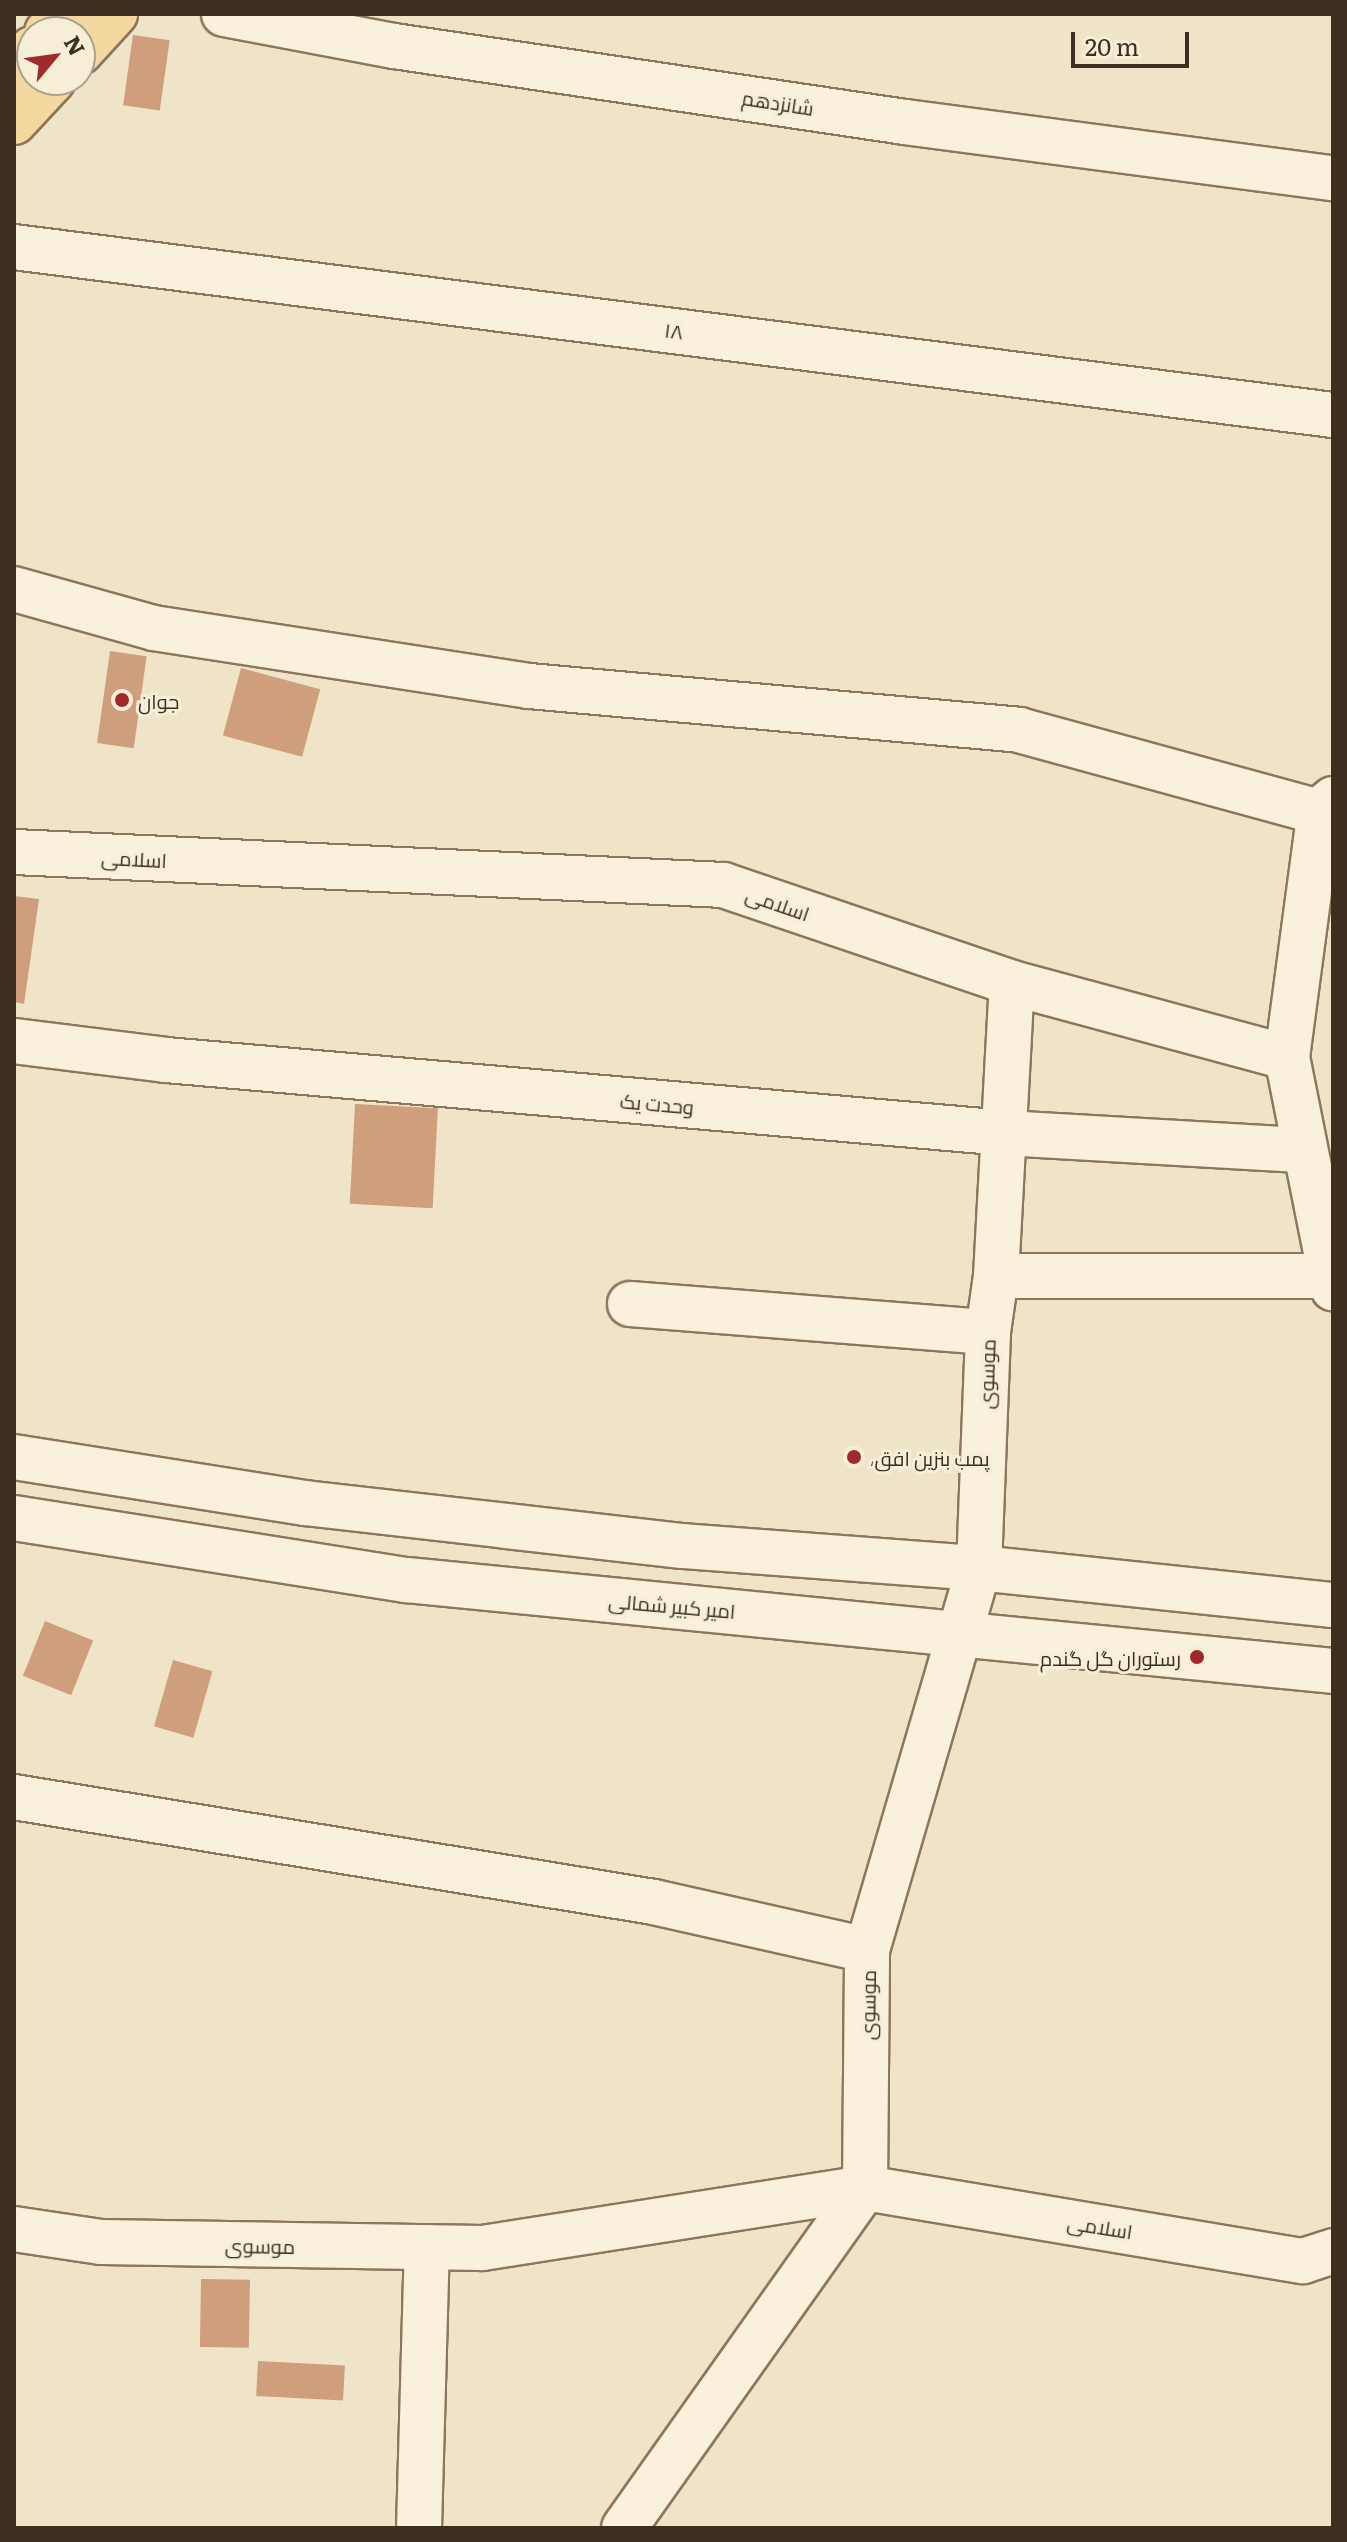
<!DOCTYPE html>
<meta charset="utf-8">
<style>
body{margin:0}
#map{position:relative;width:1347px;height:2542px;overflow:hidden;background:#f0e4c8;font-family:Literata,Cairo,serif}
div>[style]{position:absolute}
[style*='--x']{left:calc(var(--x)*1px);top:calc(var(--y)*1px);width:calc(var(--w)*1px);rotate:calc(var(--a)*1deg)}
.building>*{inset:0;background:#cf9f7d;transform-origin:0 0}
.roads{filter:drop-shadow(2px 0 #8d765c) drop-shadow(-2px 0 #8d765c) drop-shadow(0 2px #8d765c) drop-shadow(0 -2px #8d765c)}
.minor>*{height:44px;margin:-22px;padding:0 22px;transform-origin:22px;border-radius:22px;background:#faf1dc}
.major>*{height:44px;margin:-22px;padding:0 22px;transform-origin:22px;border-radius:22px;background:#f3d9a0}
.dots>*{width:22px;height:22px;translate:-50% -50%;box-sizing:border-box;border:4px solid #f7eed8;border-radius:50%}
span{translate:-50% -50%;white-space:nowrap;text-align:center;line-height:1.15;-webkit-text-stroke:6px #f7eed8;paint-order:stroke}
.street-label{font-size:20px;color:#3d2e20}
.poi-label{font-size:20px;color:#3d2e20}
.left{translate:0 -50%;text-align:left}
.right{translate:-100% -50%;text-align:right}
.frame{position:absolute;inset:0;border:16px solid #3d2e20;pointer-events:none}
.north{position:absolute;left:16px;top:16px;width:80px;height:80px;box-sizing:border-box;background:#f7eed8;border:2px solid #ada18e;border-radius:50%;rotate:61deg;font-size:22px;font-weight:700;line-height:32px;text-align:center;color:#3d2e20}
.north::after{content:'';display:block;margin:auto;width:28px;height:36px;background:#9e2a2b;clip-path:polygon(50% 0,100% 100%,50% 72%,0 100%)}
.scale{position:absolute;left:1071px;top:32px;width:118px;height:36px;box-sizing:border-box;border:4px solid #3d2e20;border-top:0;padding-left:10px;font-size:24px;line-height:28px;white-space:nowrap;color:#3d2e20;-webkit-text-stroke:6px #f7eed8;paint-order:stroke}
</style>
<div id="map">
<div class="building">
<div style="left:133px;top:35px;width:37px;height:71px;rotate:8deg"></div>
<div style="left:110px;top:651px;width:37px;height:93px;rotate:8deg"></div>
<div style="left:241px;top:668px;width:82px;height:70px;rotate:15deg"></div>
<div style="clip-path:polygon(14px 896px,39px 899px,24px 1004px,14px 1002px)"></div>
<div style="left:355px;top:1104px;width:83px;height:100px;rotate:3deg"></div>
<div style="left:45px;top:1621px;width:52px;height:59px;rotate:22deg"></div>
<div style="left:173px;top:1660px;width:41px;height:69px;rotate:16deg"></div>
<div style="left:201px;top:2279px;width:49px;height:68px;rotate:1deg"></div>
<div style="left:258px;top:2361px;width:87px;height:35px;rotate:3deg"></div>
</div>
<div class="roads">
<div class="minor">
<div style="--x:224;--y:14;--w:173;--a:10.7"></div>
<div style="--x:394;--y:46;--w:517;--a:8.46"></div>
<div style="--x:905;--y:122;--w:432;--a:7.5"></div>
<div style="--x:14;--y:247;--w:1330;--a:7.26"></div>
<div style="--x:14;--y:589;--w:145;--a:15.6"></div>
<div style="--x:154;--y:628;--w:379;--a:8.8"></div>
<div style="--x:529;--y:686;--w:492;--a:5.1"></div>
<div style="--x:1019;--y:730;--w:326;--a:15.3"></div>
<div style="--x:14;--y:852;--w:710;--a:2.66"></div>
<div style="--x:723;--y:885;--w:305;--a:18.7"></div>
<div style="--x:1012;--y:983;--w:285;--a:15.1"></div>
<div style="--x:1287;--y:1057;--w:236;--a:78.7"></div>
<div style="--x:14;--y:1041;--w:153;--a:7.1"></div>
<div style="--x:166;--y:1060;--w:842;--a:4.97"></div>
<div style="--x:1005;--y:1133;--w:299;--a:3.3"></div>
<div style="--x:1287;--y:1057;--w:249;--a:-82.4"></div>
<div style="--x:1320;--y:810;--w:17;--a:-40"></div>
<div style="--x:996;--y:1276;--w:334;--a:0"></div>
<div style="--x:630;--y:1304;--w:359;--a:4.5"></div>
<div style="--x:14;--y:1457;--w:295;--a:9"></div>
<div style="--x:305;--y:1503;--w:380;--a:6.5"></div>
<div style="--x:683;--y:1546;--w:297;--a:4.3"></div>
<div style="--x:979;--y:1568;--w:356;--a:6"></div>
<div style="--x:14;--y:1518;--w:398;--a:9"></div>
<div style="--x:407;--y:1580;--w:930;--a:5.61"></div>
<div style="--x:14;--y:1797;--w:649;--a:9.32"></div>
<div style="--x:654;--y:1902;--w:218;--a:12.7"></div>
<div style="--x:14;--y:2229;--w:88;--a:8.5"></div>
<div style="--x:101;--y:2242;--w:381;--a:0.9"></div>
<div style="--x:482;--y:2248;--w:388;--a:-8.9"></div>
<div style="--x:865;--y:2188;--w:238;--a:-89.5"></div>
<div style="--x:867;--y:1950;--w:398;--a:-73.7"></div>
<div style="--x:979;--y:1568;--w:236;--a:-87.8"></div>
<div style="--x:988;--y:1332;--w:57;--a:-81.9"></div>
<div style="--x:996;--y:1276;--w:293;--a:-86.9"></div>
<div style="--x:419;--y:2528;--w:281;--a:-88.4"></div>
<div style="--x:624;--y:2528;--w:417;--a:-54.7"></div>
<div style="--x:865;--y:2188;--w:444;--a:9.5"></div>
<div style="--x:1303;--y:2261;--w:32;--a:-18"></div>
</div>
<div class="major">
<div style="--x:47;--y:32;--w:25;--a:-47"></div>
<div style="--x:80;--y:52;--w:52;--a:-47.4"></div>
<div style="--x:14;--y:68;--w:26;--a:-47"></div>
<div style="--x:14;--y:122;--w:57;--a:-47.1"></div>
</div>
</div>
<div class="dots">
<div style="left:122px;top:700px;background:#9e2a2b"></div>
<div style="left:854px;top:1457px;background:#9e2a2b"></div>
<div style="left:1197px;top:1657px;background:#9e2a2b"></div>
</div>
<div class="street-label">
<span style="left:778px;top:102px;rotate:9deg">شانزدهم</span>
<span style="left:674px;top:330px;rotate:7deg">۱۸</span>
<span style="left:134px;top:858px;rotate:3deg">اسلامی</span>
<span style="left:778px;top:903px;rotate:19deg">اسلامی</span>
<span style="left:657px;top:1103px;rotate:5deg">وحدت یک</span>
<span style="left:986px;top:1374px;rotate:-88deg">موسوی</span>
<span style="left:672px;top:1605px;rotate:5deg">امیر کبیر شمالی</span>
<span style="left:867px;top:2005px;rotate:-89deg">موسوی</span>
<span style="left:1100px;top:2226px;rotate:9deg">اسلامی</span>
<span style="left:260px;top:2245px;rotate:1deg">موسوی</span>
</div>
<div class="poi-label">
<span class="left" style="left:138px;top:700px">جوان</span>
<span class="left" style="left:870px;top:1457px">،پمب بنزین افق</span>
<span class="right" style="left:1181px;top:1657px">رستوران گل‌ گندم</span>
</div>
<div class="frame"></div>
<div class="north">N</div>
<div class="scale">20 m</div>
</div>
